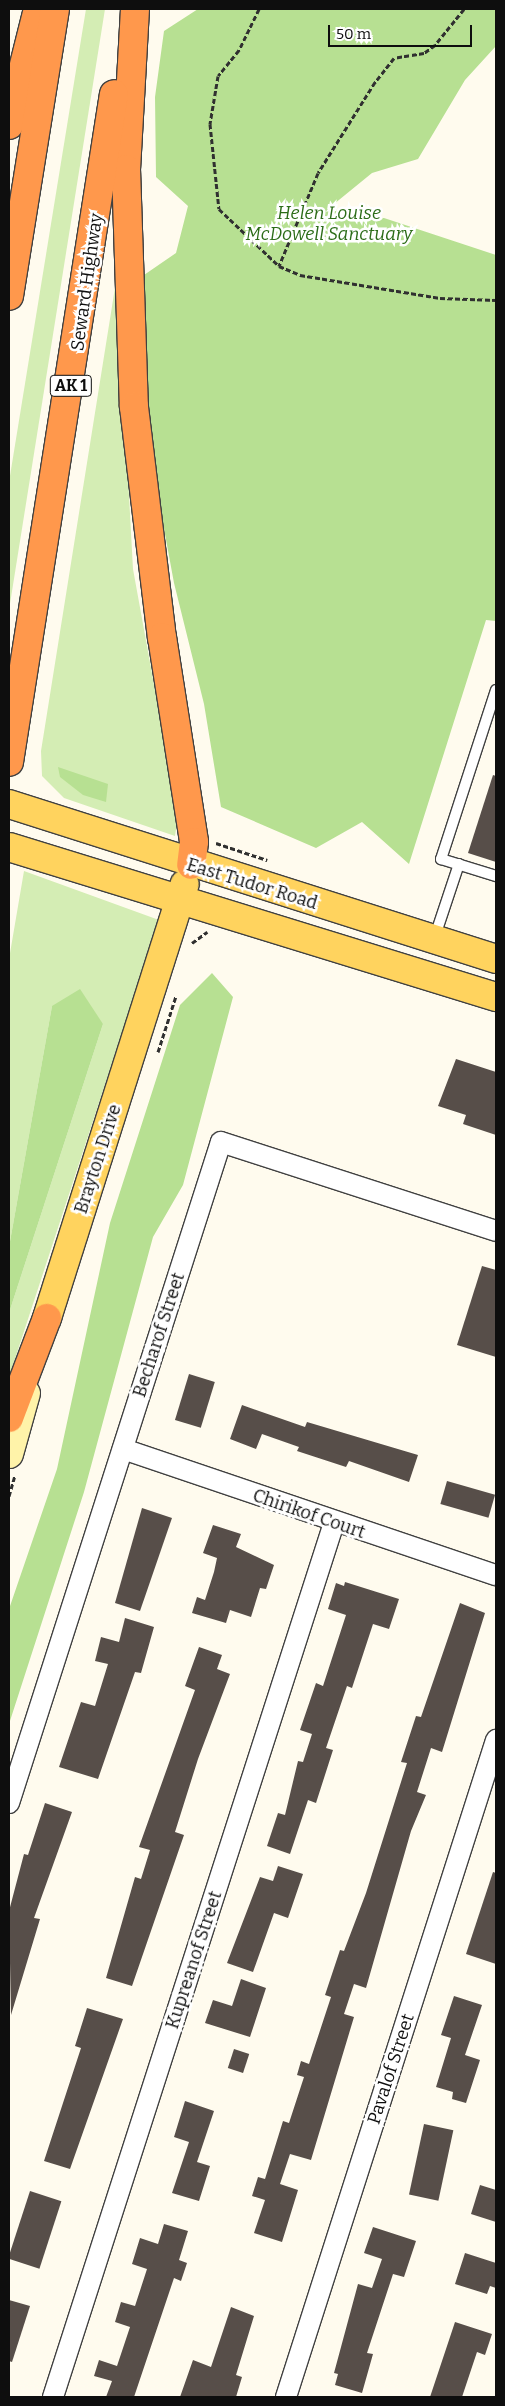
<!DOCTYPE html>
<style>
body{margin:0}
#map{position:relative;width:505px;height:2406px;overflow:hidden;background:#fffbee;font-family:Bitter,serif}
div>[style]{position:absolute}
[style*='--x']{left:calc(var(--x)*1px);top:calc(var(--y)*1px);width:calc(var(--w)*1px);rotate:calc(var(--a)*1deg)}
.green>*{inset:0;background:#d4edb4}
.forest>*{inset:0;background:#b7e092}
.building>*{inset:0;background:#574e49;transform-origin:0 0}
.path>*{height:3px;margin-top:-1.5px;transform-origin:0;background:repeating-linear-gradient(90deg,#303030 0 5px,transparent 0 7.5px)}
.roads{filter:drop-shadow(1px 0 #414141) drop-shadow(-1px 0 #414141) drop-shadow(0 1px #414141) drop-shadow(0 -1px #414141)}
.service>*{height:10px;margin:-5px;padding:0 5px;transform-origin:5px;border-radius:5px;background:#fff}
.minor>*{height:20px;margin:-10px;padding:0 10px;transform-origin:10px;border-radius:10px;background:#fff}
.secondary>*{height:28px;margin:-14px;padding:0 14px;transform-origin:14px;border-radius:14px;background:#fff3a9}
.primary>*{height:28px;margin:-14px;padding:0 14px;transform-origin:14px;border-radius:14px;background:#ffd35e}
.motorway>*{height:28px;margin:-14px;padding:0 14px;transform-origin:14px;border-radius:14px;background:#ff984c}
span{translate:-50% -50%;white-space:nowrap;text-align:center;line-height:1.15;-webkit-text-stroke:5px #fff;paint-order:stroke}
.shield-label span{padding:1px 4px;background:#fff;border:1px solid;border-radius:4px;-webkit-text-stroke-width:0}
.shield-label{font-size:16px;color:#0e0e0e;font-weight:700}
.park-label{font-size:18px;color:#2c6c18;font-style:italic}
.street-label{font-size:18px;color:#0e0e0e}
.frame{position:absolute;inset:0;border:10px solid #0e0e0e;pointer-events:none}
.scale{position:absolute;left:328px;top:25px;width:144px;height:22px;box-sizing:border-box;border:2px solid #0e0e0e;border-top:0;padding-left:6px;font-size:15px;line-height:18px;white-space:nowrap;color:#0e0e0e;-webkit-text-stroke:4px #fff;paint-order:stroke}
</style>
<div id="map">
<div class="green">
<div style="clip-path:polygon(86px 9px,105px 9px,9px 610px,9px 482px)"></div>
<div style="clip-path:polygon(117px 275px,133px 569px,178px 817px,175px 836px,64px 798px,42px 776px,41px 751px)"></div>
<div style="clip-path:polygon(24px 871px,159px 920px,9px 1377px,9px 1313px,103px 1024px,52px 1006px,9px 1247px,9px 959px)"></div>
</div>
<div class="forest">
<div style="clip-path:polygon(198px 9px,496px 9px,496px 46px,465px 80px,418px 159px,372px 173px,334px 204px,339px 217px,384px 218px,496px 255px,496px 621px,486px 620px,409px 864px,362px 822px,316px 848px,221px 807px,204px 704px,174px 583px,144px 420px,144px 275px,176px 253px,188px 206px,156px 177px,155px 97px,164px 31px)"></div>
<div style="clip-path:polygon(58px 767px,108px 784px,106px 802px,83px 795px,60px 777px)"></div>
<div style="clip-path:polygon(212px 973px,233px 997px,183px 1185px,153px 1237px,84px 1492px,9px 1724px,9px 1609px,57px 1469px,110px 1223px,180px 1005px)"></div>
<div style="clip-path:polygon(80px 989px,103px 1024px,9px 1313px,9px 1247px,52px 1006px)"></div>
</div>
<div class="building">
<div style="clip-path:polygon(493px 775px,496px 776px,496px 862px,468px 853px)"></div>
<div style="clip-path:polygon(456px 1059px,496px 1072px,496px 1135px,463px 1124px,466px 1115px,438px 1106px)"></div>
<div style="clip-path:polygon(482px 1266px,496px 1270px,496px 1357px,457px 1345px)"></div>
<div style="left:189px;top:1374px;width:27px;height:48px;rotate:17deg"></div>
<div style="clip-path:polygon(242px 1405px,305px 1427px,307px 1422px,418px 1455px,409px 1482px,349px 1461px,346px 1467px,297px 1451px,299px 1447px,262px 1434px,256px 1449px,230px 1439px)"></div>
<div style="left:447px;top:1481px;width:50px;height:24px;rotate:16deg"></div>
<div style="clip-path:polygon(142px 1508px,172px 1518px,140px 1611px,115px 1603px)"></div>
<div style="clip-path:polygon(213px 1525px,241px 1534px,236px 1547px,274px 1565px,266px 1589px,260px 1588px,251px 1617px,230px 1610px,226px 1623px,192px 1613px,197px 1597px,205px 1600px,214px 1572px,217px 1558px,203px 1553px)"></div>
<div style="clip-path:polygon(345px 1582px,399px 1599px,389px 1629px,373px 1624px,352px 1688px,347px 1686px,326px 1748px,333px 1750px,316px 1803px,308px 1800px,290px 1854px,267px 1846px,278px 1813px,285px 1815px,298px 1761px,303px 1762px,312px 1734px,300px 1730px,316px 1683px,323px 1686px,346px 1615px,328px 1609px,336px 1583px,344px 1586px)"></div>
<div style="clip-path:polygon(460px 1603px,485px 1613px,442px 1752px,431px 1748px,417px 1792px,426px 1795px,411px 1831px,366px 1988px,354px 1984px,344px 2014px,354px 2017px,311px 2160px,290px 2154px,280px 2184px,298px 2190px,282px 2242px,254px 2233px,265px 2200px,252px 2196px,258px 2177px,265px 2179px,283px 2121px,289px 2123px,304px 2077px,297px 2075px,301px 2061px,309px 2064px,331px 1997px,325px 1995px,340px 1950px,344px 1951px,366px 1893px,407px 1763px,401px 1762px,416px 1716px,421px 1717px)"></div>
<div style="clip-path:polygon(125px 1618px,154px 1627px,141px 1673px,135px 1672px,98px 1779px,59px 1767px,81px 1702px,95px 1706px,108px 1664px,95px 1661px,101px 1637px,119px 1642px)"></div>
<div style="clip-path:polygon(199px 1647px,222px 1655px,217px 1669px,230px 1674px,198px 1759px,175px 1832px,184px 1835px,132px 1986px,106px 1978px,135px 1877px,141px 1879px,150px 1850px,139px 1847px,195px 1690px,185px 1686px)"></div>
<div style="clip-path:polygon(45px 1803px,72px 1812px,34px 1918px,40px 1919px,11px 2015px,9px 1911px,24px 1854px,28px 1855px)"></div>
<div style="clip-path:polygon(278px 1866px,303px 1874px,288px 1918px,274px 1913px,253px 1972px,227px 1963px,260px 1877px,273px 1881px)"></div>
<div style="clip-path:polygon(493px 1872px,496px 1873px,496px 1964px,466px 1954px)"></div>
<div style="clip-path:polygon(241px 1979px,266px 1988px,250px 2037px,205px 2023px,213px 2000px,232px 2006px)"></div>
<div style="clip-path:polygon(454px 1996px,482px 2005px,465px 2055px,480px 2060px,466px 2103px,452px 2099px,453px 2092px,436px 2087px,451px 2038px,441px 2035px)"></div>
<div style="clip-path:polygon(87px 2008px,123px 2019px,70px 2169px,44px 2161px,81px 2048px,75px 2046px)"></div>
<div style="left:234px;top:2049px;width:16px;height:20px;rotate:18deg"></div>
<div style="clip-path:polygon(185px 2101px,214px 2111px,197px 2162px,210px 2166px,199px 2201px,172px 2193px,189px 2142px,174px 2137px)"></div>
<div style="left:424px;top:2124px;width:30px;height:72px;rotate:12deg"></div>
<div style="clip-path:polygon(480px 2185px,496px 2190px,496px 2222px,471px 2214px)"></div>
<div style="left:30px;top:2191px;width:33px;height:71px;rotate:18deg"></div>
<div style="clip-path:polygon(164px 2224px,188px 2231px,179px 2260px,187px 2263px,181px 2281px,174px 2278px,134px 2397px,106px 2397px,112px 2381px,94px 2376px,99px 2360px,117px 2366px,130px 2327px,115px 2322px,121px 2302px,135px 2306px,147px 2269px,132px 2264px,140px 2238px,158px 2244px)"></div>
<div style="clip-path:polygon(373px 2227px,416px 2241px,404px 2277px,393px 2274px,367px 2353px,373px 2354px,362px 2393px,335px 2385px,338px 2374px,334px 2373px,358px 2284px,372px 2288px,382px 2259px,364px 2253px)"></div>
<div style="clip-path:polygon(465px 2253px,496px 2263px,496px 2288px,490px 2286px,487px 2294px,455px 2284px)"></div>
<div style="clip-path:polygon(9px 2300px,30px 2306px,12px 2362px,9px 2361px)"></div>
<div style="clip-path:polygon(231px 2307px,254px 2316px,236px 2375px,242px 2377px,236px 2397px,180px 2397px,193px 2360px,211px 2367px)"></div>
<div style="clip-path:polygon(455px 2322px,492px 2334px,485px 2355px,477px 2352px,462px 2397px,430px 2397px)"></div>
</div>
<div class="path">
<div style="--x:259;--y:9;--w:46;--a:116"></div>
<div style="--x:239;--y:50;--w:33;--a:129"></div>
<div style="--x:218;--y:76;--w:49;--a:99.5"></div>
<div style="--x:210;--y:124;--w:85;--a:84"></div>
<div style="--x:219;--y:209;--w:83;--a:43.5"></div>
<div style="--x:464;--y:9;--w:46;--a:128.9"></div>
<div style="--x:435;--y:45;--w:14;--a:144"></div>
<div style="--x:424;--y:53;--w:30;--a:171"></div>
<div style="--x:394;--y:58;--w:31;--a:128"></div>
<div style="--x:375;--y:82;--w:107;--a:122.1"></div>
<div style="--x:318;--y:173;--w:101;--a:112.8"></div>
<div style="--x:279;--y:266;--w:23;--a:23"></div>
<div style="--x:300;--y:275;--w:142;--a:9.3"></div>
<div style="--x:440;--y:298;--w:56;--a:2"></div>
<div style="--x:216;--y:843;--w:54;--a:18.4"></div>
<div style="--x:192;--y:943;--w:19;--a:-36"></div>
<div style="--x:158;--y:1052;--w:59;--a:-72.2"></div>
<div style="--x:9;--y:1496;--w:22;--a:-74"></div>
</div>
<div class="roads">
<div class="service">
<div style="--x:496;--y:690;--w:178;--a:108"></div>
<div style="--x:441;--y:859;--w:58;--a:17.2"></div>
<div style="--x:434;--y:939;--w:79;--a:-71.6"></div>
</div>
<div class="minor">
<div style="--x:123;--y:1449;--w:394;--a:18.7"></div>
<div style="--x:9;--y:1803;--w:694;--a:-72.22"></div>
<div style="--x:221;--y:1142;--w:289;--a:17.9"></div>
<div style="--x:53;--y:2397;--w:918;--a:-72.18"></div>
<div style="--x:286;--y:2397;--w:690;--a:-72.27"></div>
</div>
<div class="secondary">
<div style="--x:9;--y:1454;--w:63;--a:-74.4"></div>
</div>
<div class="primary">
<div style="--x:9;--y:804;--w:511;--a:17.65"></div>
<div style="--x:9;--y:847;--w:510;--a:17.12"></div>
<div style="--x:47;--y:1318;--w:455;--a:-72.4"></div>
</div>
<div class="motorway">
<div style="--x:135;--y:9;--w:160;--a:93.2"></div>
<div style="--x:126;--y:169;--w:238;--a:88.1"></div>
<div style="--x:134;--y:407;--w:232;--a:83.1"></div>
<div style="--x:162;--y:637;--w:207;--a:81.1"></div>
<div style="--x:194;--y:842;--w:23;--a:97"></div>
<div style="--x:9;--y:125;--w:120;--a:-76"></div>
<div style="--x:9;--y:296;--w:291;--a:-80.9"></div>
<div style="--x:9;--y:762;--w:676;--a:-81.07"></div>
<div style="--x:9;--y:1418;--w:107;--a:-69.2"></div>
</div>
</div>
<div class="shield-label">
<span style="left:71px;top:386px">AK 1</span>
</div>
<div class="park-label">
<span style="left:329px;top:224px">Helen Louise<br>McDowell Sanctuary</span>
</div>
<div class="street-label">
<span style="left:87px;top:282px;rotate:-82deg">Seward Highway</span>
<span style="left:252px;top:884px;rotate:17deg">East Tudor Road</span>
<span style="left:98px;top:1159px;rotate:-72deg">Brayton Drive</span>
<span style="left:159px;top:1335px;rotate:-72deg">Becharof Street</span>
<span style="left:309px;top:1514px;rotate:19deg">Chirikof Court</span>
<span style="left:194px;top:1960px;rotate:-72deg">Kupreanof Street</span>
<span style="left:391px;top:2069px;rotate:-72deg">Pavalof Street</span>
</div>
<div class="frame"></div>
<div class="scale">50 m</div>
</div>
